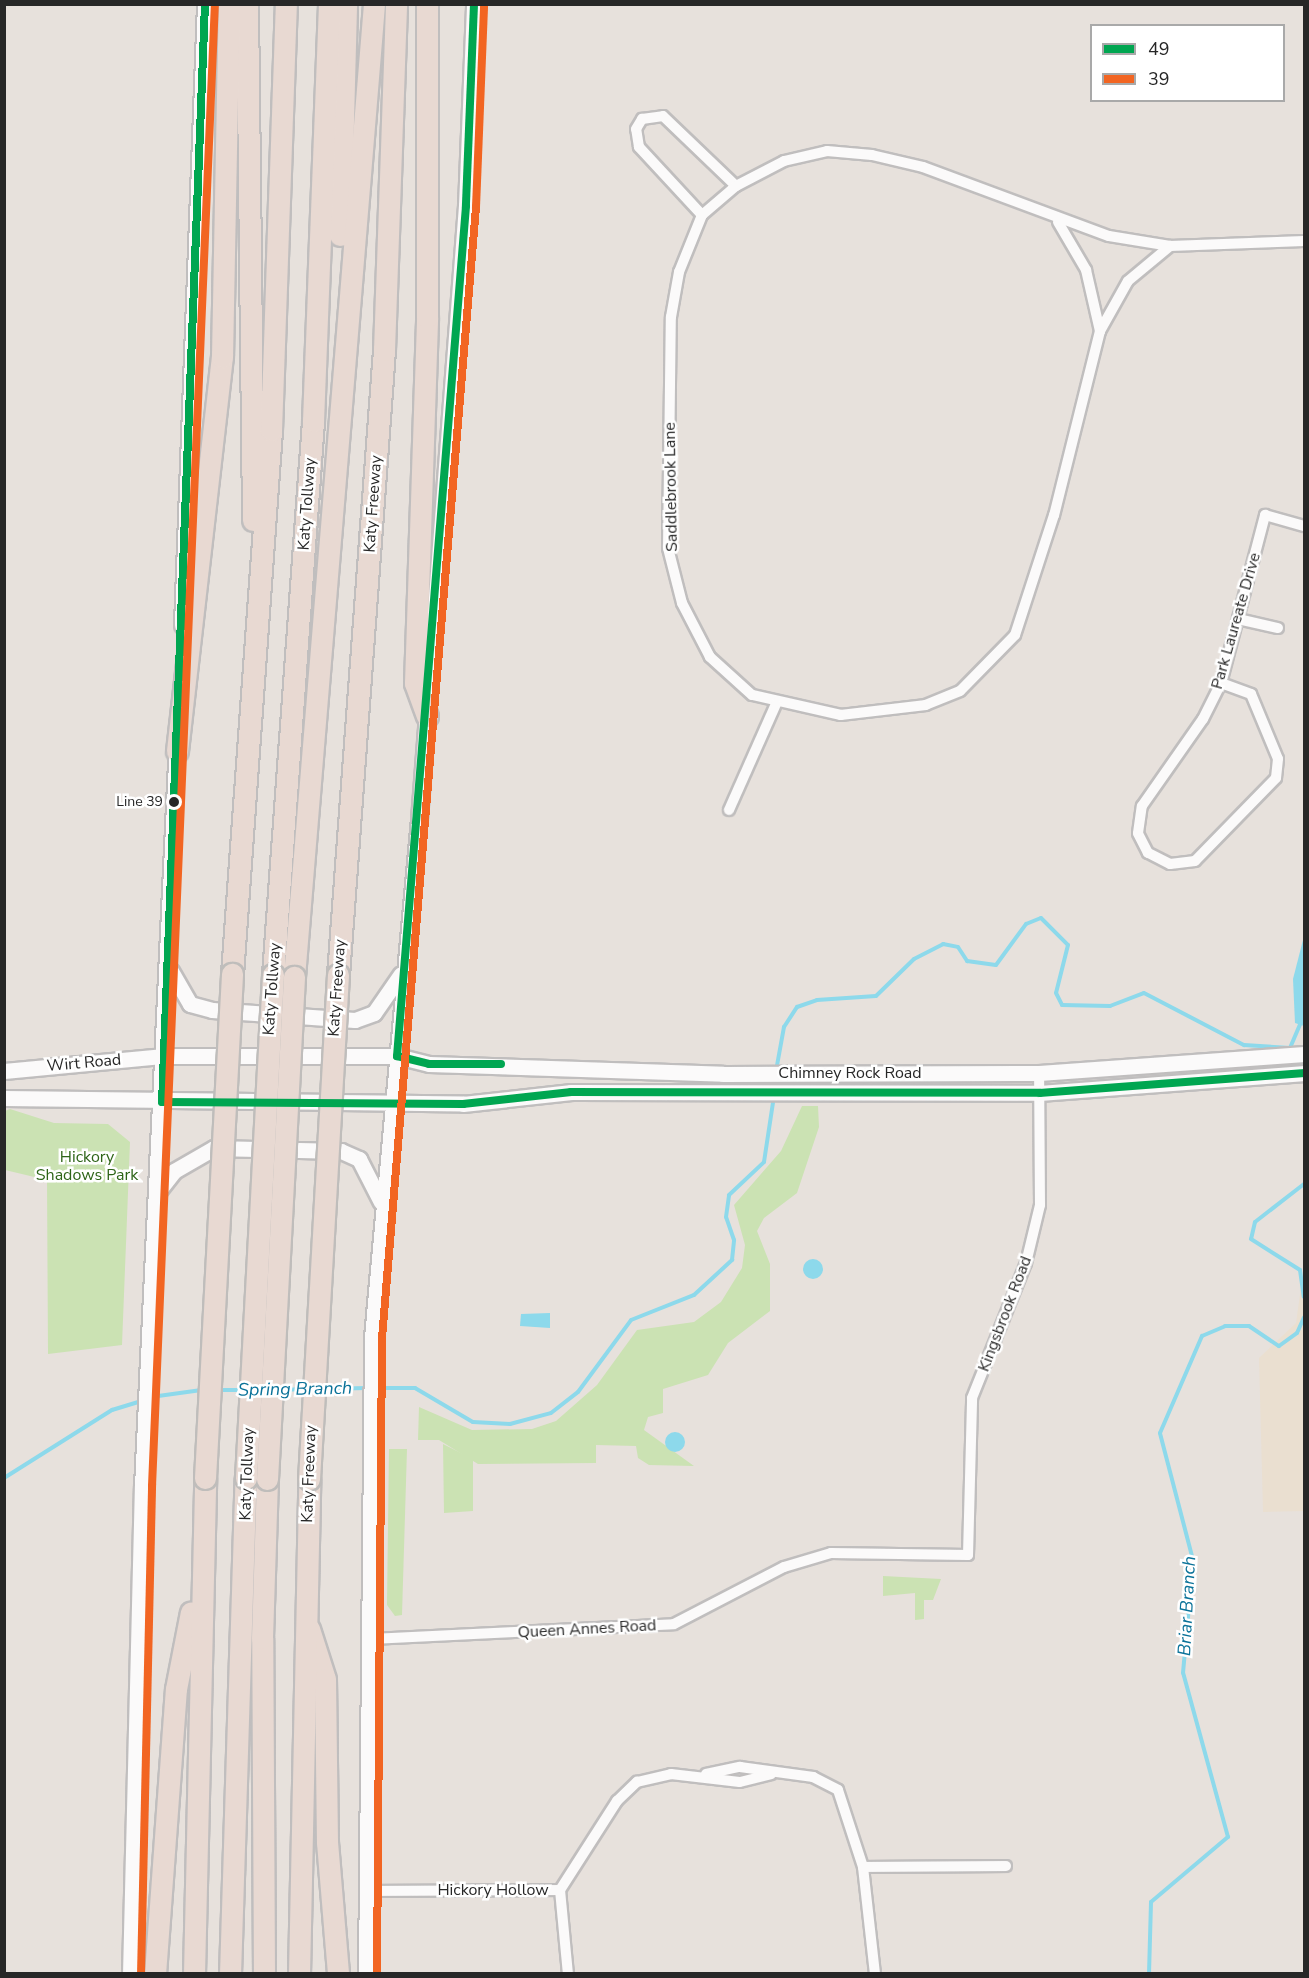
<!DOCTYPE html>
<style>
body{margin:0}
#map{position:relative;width:1309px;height:1978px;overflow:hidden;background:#e7e1dc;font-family:"Nunito Sans",sans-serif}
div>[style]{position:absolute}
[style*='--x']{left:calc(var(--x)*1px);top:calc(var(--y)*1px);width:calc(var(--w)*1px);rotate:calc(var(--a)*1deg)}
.education>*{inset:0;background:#eadfd0}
.green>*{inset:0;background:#cbe2b3}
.water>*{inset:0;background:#8dd9eb}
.round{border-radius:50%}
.stream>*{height:4px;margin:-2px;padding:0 2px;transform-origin:2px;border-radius:2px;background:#8dd9eb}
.roads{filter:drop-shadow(2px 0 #c0bebe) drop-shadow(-2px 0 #c0bebe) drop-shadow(0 2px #c0bebe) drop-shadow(0 -2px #c0bebe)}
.minor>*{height:10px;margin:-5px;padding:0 5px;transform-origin:5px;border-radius:5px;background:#fbfafa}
.secondary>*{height:15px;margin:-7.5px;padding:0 7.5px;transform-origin:7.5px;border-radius:7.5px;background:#fbfafa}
.motorway>*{height:21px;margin:-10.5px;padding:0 10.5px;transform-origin:10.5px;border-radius:10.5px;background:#e8d9d2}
.bridges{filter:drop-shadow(2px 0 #bfbdbb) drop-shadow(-2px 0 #bfbdbb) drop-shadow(0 2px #bfbdbb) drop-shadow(0 -2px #bfbdbb)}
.motorway-bridge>*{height:21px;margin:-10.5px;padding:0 10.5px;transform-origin:10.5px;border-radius:10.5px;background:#e8d9d2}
.bus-1>*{height:8px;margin:-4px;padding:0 4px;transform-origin:4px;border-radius:4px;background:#00a651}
.bus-2>*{height:8px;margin:-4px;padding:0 4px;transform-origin:4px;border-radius:4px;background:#f26522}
.dots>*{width:16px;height:16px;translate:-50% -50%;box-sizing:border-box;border:3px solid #fff;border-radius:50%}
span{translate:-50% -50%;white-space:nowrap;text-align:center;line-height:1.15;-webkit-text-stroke:5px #fff;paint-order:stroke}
.bus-label{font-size:14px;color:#272727}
.right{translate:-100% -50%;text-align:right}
.street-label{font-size:16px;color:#272727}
.park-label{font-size:16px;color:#2d6417}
.water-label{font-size:18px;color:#0a7299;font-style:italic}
.frame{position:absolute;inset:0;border:6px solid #272727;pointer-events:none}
.legend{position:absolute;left:1090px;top:24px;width:195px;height:78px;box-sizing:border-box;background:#fff;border:2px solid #a9a9a9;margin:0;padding:8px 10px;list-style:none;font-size:18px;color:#272727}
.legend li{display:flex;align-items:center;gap:12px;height:30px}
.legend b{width:30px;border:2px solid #a9a9a9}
</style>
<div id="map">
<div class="education">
<div style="clip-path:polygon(1304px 1266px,1304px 1511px,1263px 1512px,1259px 1358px,1296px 1323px)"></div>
</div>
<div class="green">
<div style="clip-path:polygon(802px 1106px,818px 1106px,819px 1127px,797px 1193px,764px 1218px,757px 1231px,770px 1264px,770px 1311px,728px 1343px,708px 1375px,663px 1389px,663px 1413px,648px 1417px,644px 1430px,694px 1466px,649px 1465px,638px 1458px,636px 1446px,596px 1445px,596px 1463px,478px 1464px,439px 1440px,418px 1440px,419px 1407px,472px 1430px,532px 1429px,556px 1421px,597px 1385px,637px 1330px,694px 1322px,721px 1302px,742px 1268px,745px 1245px,734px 1205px,781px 1151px)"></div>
<div style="clip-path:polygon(10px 1109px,54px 1123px,108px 1124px,130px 1142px,122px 1345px,48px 1354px,47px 1180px,5px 1170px,5px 1111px)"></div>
<div style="clip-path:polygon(443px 1444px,473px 1459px,473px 1511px,444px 1513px)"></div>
<div style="clip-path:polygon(389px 1449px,407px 1449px,402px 1615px,395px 1616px,387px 1605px)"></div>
<div style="clip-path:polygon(883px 1576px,941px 1579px,933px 1600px,924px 1600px,924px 1619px,915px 1620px,915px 1593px,883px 1596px)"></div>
</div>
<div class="water">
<div style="clip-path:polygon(1304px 936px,1304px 1026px,1295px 1023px,1293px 979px)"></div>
<div class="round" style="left:803px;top:1259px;width:20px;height:20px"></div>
<div style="clip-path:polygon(550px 1313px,550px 1328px,520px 1326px,521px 1314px)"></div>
<div class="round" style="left:665px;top:1432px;width:20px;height:20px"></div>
</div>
<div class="stream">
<div style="--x:776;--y:1071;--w:45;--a:-79.7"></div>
<div style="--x:784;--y:1027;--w:24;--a:-57"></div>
<div style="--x:797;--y:1007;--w:21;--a:-19"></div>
<div style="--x:817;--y:1000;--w:59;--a:-3.9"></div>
<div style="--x:876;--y:996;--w:53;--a:-44.2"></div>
<div style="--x:914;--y:959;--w:33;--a:-27"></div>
<div style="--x:943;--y:944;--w:15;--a:11"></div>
<div style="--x:958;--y:947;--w:17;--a:57"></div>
<div style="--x:967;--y:961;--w:29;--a:8"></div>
<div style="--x:996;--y:965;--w:51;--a:-53.8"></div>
<div style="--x:1026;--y:924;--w:16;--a:-22"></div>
<div style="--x:1041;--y:918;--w:38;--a:45"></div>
<div style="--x:1068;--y:945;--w:49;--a:104"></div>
<div style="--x:1056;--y:993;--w:13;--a:63"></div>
<div style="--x:1062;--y:1005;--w:48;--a:1.2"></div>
<div style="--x:1110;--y:1006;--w:36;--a:-21"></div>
<div style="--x:1144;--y:993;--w:113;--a:27.5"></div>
<div style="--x:1244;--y:1045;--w:46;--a:3.7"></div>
<div style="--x:1290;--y:1048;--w:36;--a:-67"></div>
<div style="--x:1304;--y:1184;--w:62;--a:142.2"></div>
<div style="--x:1255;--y:1222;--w:17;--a:103"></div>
<div style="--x:1251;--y:1239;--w:58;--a:32.3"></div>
<div style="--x:1300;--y:1270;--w:27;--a:82"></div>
<div style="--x:375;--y:1388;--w:40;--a:0"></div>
<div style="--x:415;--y:1388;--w:67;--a:30.4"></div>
<div style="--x:473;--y:1422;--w:37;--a:3"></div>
<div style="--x:510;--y:1424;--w:42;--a:-15"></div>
<div style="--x:551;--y:1413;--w:34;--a:-38"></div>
<div style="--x:578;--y:1392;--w:89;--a:-53.6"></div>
<div style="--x:631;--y:1320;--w:68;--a:-21.6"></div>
<div style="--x:694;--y:1295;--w:52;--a:-42.6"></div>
<div style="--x:732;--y:1260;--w:20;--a:-84"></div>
<div style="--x:734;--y:1240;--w:24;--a:-109"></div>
<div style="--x:726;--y:1217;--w:22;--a:-82"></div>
<div style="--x:729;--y:1195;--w:48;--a:-43.3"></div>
<div style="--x:764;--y:1162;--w:67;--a:-81.4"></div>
<div style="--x:321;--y:1389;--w:46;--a:-1.2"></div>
<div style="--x:216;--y:1390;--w:28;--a:0"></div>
<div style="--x:279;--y:1390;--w:28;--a:-2"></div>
<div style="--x:151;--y:1397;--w:51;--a:-7.8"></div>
<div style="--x:4;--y:1478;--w:128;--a:-32.2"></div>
<div style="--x:112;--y:1410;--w:30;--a:-17"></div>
<div style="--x:1149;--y:1974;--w:72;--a:-88.4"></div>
<div style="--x:1151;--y:1902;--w:101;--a:-40.2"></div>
<div style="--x:1228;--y:1837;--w:170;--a:-105.3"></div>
<div style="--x:1183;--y:1673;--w:113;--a:-84.9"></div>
<div style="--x:1193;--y:1560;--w:131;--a:-104.6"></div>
<div style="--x:1160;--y:1433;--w:106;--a:-66.6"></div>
<div style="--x:1202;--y:1336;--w:25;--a:-23"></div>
<div style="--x:1225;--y:1326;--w:24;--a:0"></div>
<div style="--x:1249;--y:1326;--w:36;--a:34"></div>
<div style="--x:1279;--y:1346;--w:22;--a:-36"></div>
<div style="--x:1297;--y:1333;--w:17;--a:-66"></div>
</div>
<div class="roads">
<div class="minor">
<div style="--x:702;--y:215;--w:93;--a:-132.8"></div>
<div style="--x:639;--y:147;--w:18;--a:-99"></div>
<div style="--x:636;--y:129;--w:12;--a:-59"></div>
<div style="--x:642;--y:119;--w:21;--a:-8"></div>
<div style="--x:663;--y:116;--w:101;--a:43.8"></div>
<div style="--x:1058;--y:222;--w:56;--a:59.7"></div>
<div style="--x:1086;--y:270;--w:63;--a:77.1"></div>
<div style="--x:1100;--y:331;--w:190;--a:104"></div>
<div style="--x:1054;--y:515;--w:126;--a:108"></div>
<div style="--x:1015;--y:635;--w:78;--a:134.5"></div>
<div style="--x:960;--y:691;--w:37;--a:158"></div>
<div style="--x:926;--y:705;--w:86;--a:173.3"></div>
<div style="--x:841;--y:715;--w:91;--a:-167.3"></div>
<div style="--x:752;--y:695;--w:57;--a:-137.9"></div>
<div style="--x:710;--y:657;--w:61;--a:-117.4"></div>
<div style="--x:682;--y:603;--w:57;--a:-104.3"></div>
<div style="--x:668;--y:548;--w:231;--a:-89.3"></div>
<div style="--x:671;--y:317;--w:46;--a:-79.9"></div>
<div style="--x:679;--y:272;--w:61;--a:-68"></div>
<div style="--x:702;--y:215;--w:45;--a:-40.5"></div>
<div style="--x:736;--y:186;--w:54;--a:-27.5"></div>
<div style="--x:784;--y:161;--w:44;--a:-13.1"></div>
<div style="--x:827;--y:151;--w:45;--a:5.1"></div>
<div style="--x:872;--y:155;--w:52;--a:13.2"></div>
<div style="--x:923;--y:167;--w:198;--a:20.4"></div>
<div style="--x:1109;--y:236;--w:62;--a:9.3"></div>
<div style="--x:1170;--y:246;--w:134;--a:-2.1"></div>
<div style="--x:1100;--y:331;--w:57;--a:-60.8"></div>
<div style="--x:1128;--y:281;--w:55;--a:-39.8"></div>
<div style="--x:1238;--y:619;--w:41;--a:12.7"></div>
<div style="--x:1221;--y:683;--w:32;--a:20"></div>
<div style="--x:1251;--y:694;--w:70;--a:67.4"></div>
<div style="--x:1278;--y:759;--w:19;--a:96"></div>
<div style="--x:1276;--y:778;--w:116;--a:134.3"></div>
<div style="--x:1195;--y:861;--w:25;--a:173"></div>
<div style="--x:1170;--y:864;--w:25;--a:-153"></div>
<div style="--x:1148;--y:853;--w:22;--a:-117"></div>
<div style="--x:1138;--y:833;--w:27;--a:-82"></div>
<div style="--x:1142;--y:806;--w:106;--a:-55"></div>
<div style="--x:1203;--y:719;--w:40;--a:-63.4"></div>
<div style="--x:1221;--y:683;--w:174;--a:-75.3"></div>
<div style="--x:1265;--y:515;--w:41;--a:15.8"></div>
<div style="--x:729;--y:810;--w:116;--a:-66.1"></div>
<div style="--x:371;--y:1639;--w:303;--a:-2.8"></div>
<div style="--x:674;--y:1624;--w:124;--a:-27.4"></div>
<div style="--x:784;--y:1567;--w:49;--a:-16.6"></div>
<div style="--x:831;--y:1553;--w:137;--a:0.8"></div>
<div style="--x:968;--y:1555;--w:157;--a:-88.5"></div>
<div style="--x:972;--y:1398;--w:145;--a:-68.2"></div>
<div style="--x:1026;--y:1263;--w:60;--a:-76.4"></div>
<div style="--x:1040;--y:1205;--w:132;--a:-90.4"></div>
<div style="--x:706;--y:1774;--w:35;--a:-12"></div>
<div style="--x:740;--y:1767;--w:74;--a:7.8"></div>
<div style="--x:813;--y:1777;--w:28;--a:27"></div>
<div style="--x:838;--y:1790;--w:81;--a:72"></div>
<div style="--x:863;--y:1867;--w:108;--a:83.6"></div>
<div style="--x:863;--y:1867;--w:143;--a:-0.4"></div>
<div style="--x:560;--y:1890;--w:106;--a:-57.4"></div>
<div style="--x:617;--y:1801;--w:28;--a:-44"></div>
<div style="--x:637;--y:1782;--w:35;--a:-13"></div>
<div style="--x:671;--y:1774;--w:69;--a:6.6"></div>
<div style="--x:740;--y:1782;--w:32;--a:-14"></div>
<div style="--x:560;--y:1890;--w:84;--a:84.6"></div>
<div style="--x:367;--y:1891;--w:193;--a:-0.3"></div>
</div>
<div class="secondary">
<div style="--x:182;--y:625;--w:621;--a:-87.88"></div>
<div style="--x:171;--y:971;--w:38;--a:60"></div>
<div style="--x:190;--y:1004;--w:23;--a:15"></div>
<div style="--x:212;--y:1010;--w:143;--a:4"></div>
<div style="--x:355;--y:1020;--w:20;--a:-20"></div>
<div style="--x:374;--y:1013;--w:47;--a:-55.3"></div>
<div style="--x:4;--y:1071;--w:161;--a:-5.4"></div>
<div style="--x:164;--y:1056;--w:233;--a:0"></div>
<div style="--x:397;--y:1056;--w:33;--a:14"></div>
<div style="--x:429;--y:1064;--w:294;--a:1.9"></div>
<div style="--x:723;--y:1074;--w:316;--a:-0.2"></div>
<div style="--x:1039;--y:1073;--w:266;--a:-4.1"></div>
<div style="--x:4;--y:1098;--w:459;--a:0.7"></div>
<div style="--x:463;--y:1104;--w:109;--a:-6.3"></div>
<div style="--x:571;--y:1092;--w:469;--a:0.1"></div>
<div style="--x:1040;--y:1093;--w:265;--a:-4.3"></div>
<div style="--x:157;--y:1193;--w:28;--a:-52"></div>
<div style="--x:174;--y:1171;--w:46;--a:-29.9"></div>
<div style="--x:214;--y:1148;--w:127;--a:1.4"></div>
<div style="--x:341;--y:1151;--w:20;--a:24"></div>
<div style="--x:359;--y:1159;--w:48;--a:62.9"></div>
<div style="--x:130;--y:1974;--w:488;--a:-88.6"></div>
<div style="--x:142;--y:1486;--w:745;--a:-87.31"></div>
<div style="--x:366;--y:1974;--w:637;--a:-89.46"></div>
<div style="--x:372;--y:1337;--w:520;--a:-84.82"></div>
<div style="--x:419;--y:819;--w:615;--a:-85.62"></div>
<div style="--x:466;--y:206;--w:202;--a:-87.7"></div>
</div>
<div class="motorway">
<div style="--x:247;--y:4;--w:516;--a:89.33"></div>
<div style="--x:340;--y:235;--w:231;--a:-88.5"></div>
<div style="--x:427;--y:716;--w:35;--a:-110"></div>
<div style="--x:415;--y:683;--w:366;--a:-88.1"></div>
<div style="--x:427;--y:317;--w:313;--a:-90"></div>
<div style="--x:177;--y:751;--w:397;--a:-83.5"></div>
<div style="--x:222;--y:357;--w:353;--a:-88.9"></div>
<div style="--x:232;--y:974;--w:545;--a:-85.9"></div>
<div style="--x:271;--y:430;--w:426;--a:-88"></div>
<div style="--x:273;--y:975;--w:555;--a:-85.87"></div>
<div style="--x:313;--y:421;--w:417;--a:-87.8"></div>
<div style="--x:338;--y:975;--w:627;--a:-85.79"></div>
<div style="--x:384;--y:350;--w:346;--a:-88"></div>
<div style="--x:294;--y:977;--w:976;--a:-85.3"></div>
<div style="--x:309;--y:1629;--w:52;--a:72.3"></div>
<div style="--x:325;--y:1679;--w:163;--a:89.3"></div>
<div style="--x:327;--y:1842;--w:132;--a:85.2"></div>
<div style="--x:155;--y:1974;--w:286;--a:-85.8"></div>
<div style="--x:176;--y:1689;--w:78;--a:-79"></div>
<div style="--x:194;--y:1974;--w:496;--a:-88.7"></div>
<div style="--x:230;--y:1974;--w:496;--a:-88.2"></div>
<div style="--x:264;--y:1974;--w:336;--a:-90.3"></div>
<div style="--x:262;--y:1638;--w:159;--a:-88.2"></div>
<div style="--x:299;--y:1974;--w:495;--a:-88.8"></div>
</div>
</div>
<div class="bridges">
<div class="motorway-bridge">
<div style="--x:205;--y:1478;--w:505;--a:-86.93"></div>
<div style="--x:246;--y:1478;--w:504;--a:-86.93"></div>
<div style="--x:267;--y:1479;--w:503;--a:-86.92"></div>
<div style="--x:309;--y:1479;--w:505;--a:-86.71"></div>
</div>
</div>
<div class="bus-1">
<div style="--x:205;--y:4;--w:1099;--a:92.24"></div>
<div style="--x:162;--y:1102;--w:301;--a:0.4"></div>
<div style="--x:463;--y:1104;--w:109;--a:-6.3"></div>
<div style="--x:571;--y:1092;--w:469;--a:0.1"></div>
<div style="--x:1040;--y:1093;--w:265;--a:-4.3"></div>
<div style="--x:474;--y:4;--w:202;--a:92.3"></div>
<div style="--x:466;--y:206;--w:853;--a:94.64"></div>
<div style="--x:397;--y:1056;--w:33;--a:14"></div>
<div style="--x:429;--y:1064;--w:72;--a:0"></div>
</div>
<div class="bus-2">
<div style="--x:141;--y:1974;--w:488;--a:-88.7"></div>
<div style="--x:152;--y:1486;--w:1483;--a:-87.57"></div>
<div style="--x:377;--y:1974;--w:636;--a:-89.55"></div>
<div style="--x:382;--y:1338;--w:1135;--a:-85.25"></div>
<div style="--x:476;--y:207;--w:203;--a:-87.7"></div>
</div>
<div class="dots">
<div style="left:174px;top:802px;background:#272727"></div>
</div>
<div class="bus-label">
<span class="right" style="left:163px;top:802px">Line 39</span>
</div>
<div class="street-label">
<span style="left:671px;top:487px;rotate:-91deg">Saddlebrook Lane</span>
<span style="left:307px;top:504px;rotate:-86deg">Katy Tollway</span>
<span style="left:373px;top:504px;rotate:-86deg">Katy Freeway</span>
<span style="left:1236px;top:621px;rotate:-74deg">Park Laureate Drive</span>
<span style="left:337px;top:988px;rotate:-86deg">Katy Freeway</span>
<span style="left:272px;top:989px;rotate:-86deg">Katy Tollway</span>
<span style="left:84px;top:1063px;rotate:-5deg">Wirt Road</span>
<span style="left:850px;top:1073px">Chimney Rock Road</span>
<span style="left:1005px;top:1314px;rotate:-69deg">Kingsbrook Road</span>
<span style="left:247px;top:1474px;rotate:-88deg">Katy Tollway</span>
<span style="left:309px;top:1474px;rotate:-88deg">Katy Freeway</span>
<span style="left:587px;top:1629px;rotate:-3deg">Queen Annes Road</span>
<span style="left:493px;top:1890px">Hickory Hollow</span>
</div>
<div class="park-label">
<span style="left:87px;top:1166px">Hickory<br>Shadows Park</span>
</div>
<div class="water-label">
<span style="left:295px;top:1389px;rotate:-1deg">Spring Branch</span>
<span style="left:1187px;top:1606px;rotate:-87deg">Briar Branch</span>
</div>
<div class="frame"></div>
<ul class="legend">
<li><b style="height:8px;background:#00a651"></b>49</li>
<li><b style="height:8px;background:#f26522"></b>39</li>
</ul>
</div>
